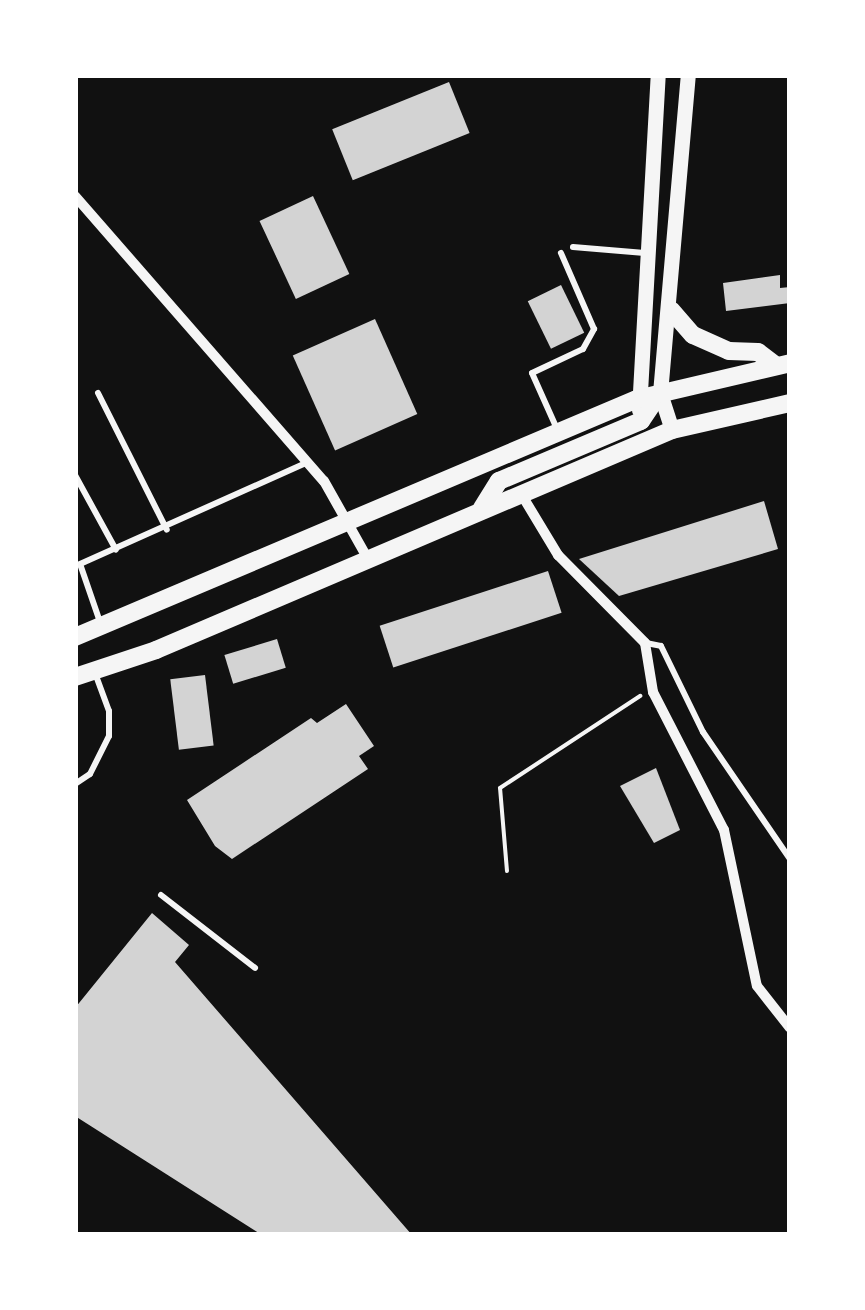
<!DOCTYPE html>
<style>
body{margin:0}
#map{position:relative;width:865px;height:1310px;overflow:hidden;background:#111;font-family:Inter,sans-serif}
div>[style]{position:absolute}
[style*='--x']{left:calc(var(--x)*1px);top:calc(var(--y)*1px);width:calc(var(--w)*1px);rotate:calc(var(--a)*1deg)}
.building>*{inset:0;background:#d3d3d3;transform-origin:0 0}
.path>*{height:4px;margin:-2px;padding:0 2px;transform-origin:2px;border-radius:2px;background:#f5f5f5}
.service>*{height:6px;margin:-3px;padding:0 3px;transform-origin:3px;border-radius:3px;background:#f5f5f5}
.minor>*{height:10px;margin:-5px;padding:0 5px;transform-origin:5px;border-radius:5px;background:#f5f5f5}
.tertiary>*{height:15px;margin:-7.5px;padding:0 7.5px;transform-origin:7.5px;border-radius:7.5px;background:#f5f5f5}
.secondary>*{height:18px;margin:-9px;padding:0 9px;transform-origin:9px;border-radius:9px;background:#f5f5f5}
span{translate:-50% -50%;white-space:nowrap;text-align:center;line-height:1.15;-webkit-text-stroke:9px #fff;paint-order:stroke}
.frame{position:absolute;inset:0;border:78px solid #fff;pointer-events:none}
</style>
<div id="map">
<div class="building">
<div style="left:449px;top:82px;width:55px;height:126px;rotate:68deg"></div>
<div style="left:313px;top:196px;width:86px;height:59px;rotate:65deg"></div>
<div style="clip-path:polygon(780px 275px,780px 288px,790px 287px,790px 303px,726px 311px,723px 283px)"></div>
<div style="left:561px;top:285px;width:53px;height:37px;rotate:64deg"></div>
<div style="left:375px;top:319px;width:104px;height:90px;rotate:66deg"></div>
<div style="clip-path:polygon(764px 501px,778px 549px,619px 596px,579px 559px)"></div>
<div style="left:548px;top:571px;width:44px;height:177px;rotate:72deg"></div>
<div style="left:277px;top:639px;width:30px;height:55px;rotate:73deg"></div>
<div style="left:205px;top:675px;width:71px;height:35px;rotate:83deg"></div>
<div style="clip-path:polygon(346px 704px,374px 746px,359px 756px,368px 769px,232px 859px,215px 846px,187px 800px,311px 718px,317px 723px)"></div>
<div style="clip-path:polygon(656px 768px,680px 830px,654px 843px,620px 786px)"></div>
<div style="clip-path:polygon(152px 913px,189px 945px,175px 962px,412px 1235px,262px 1235px,75px 1116px,75px 1008px)"></div>
</div>
<div class="path">
<div style="--x:507;--y:871;--w:83;--a:-94.8"></div>
<div style="--x:500;--y:788;--w:168;--a:-33.3"></div>
</div>
<div class="service">
<div style="--x:573;--y:247;--w:72;--a:4.8"></div>
<div style="--x:98;--y:393;--w:153;--a:63.3"></div>
<div style="--x:557;--y:429;--w:61;--a:-114.1"></div>
<div style="--x:532;--y:373;--w:56;--a:-25.2"></div>
<div style="--x:583;--y:349;--w:23;--a:-61"></div>
<div style="--x:594;--y:329;--w:83;--a:-113.5"></div>
<div style="--x:75;--y:475;--w:85;--a:61.3"></div>
<div style="--x:100;--y:622;--w:61;--a:-109"></div>
<div style="--x:80;--y:564;--w:248;--a:-24.1"></div>
<div style="--x:646;--y:643;--w:15;--a:11"></div>
<div style="--x:661;--y:646;--w:96;--a:64"></div>
<div style="--x:703;--y:732;--w:154;--a:55.6"></div>
<div style="--x:75;--y:784;--w:18;--a:-34"></div>
<div style="--x:90;--y:774;--w:42;--a:-63.4"></div>
<div style="--x:109;--y:736;--w:25;--a:-90"></div>
<div style="--x:109;--y:711;--w:40;--a:-110.2"></div>
<div style="--x:161;--y:895;--w:119;--a:37.8"></div>
</div>
<div class="minor">
<div style="--x:75;--y:196;--w:378;--a:48.9"></div>
<div style="--x:324;--y:481;--w:90;--a:60.6"></div>
<div style="--x:520;--y:492;--w:74;--a:58.9"></div>
<div style="--x:558;--y:555;--w:124;--a:45.3"></div>
<div style="--x:645;--y:643;--w:50;--a:80.7"></div>
<div style="--x:653;--y:692;--w:155;--a:62.8"></div>
<div style="--x:724;--y:830;--w:159;--a:78.1"></div>
<div style="--x:757;--y:986;--w:53;--a:51.8"></div>
</div>
<div class="tertiary">
<div style="--x:639;--y:410;--w:336;--a:-86.8"></div>
<div style="--x:672;--y:430;--w:39;--a:-108"></div>
<div style="--x:660;--y:393;--w:319;--a:-85"></div>
</div>
<div class="secondary">
<div style="--x:671;--y:310;--w:33;--a:49"></div>
<div style="--x:693;--y:335;--w:39;--a:24"></div>
<div style="--x:729;--y:351;--w:29;--a:2"></div>
<div style="--x:758;--y:352;--w:21;--a:37"></div>
<div style="--x:482;--y:508;--w:32;--a:-58"></div>
<div style="--x:499;--y:481;--w:154;--a:-22.9"></div>
<div style="--x:641;--y:421;--w:34;--a:-56"></div>
<div style="--x:75;--y:637;--w:610;--a:-22.95"></div>
<div style="--x:637;--y:399;--w:157;--a:-13.2"></div>
<div style="--x:75;--y:677;--w:85;--a:-18.4"></div>
<div style="--x:156;--y:650;--w:561;--a:-23.09"></div>
<div style="--x:672;--y:430;--w:121;--a:-12.9"></div>
</div>
<div class="frame"></div>
</div>
